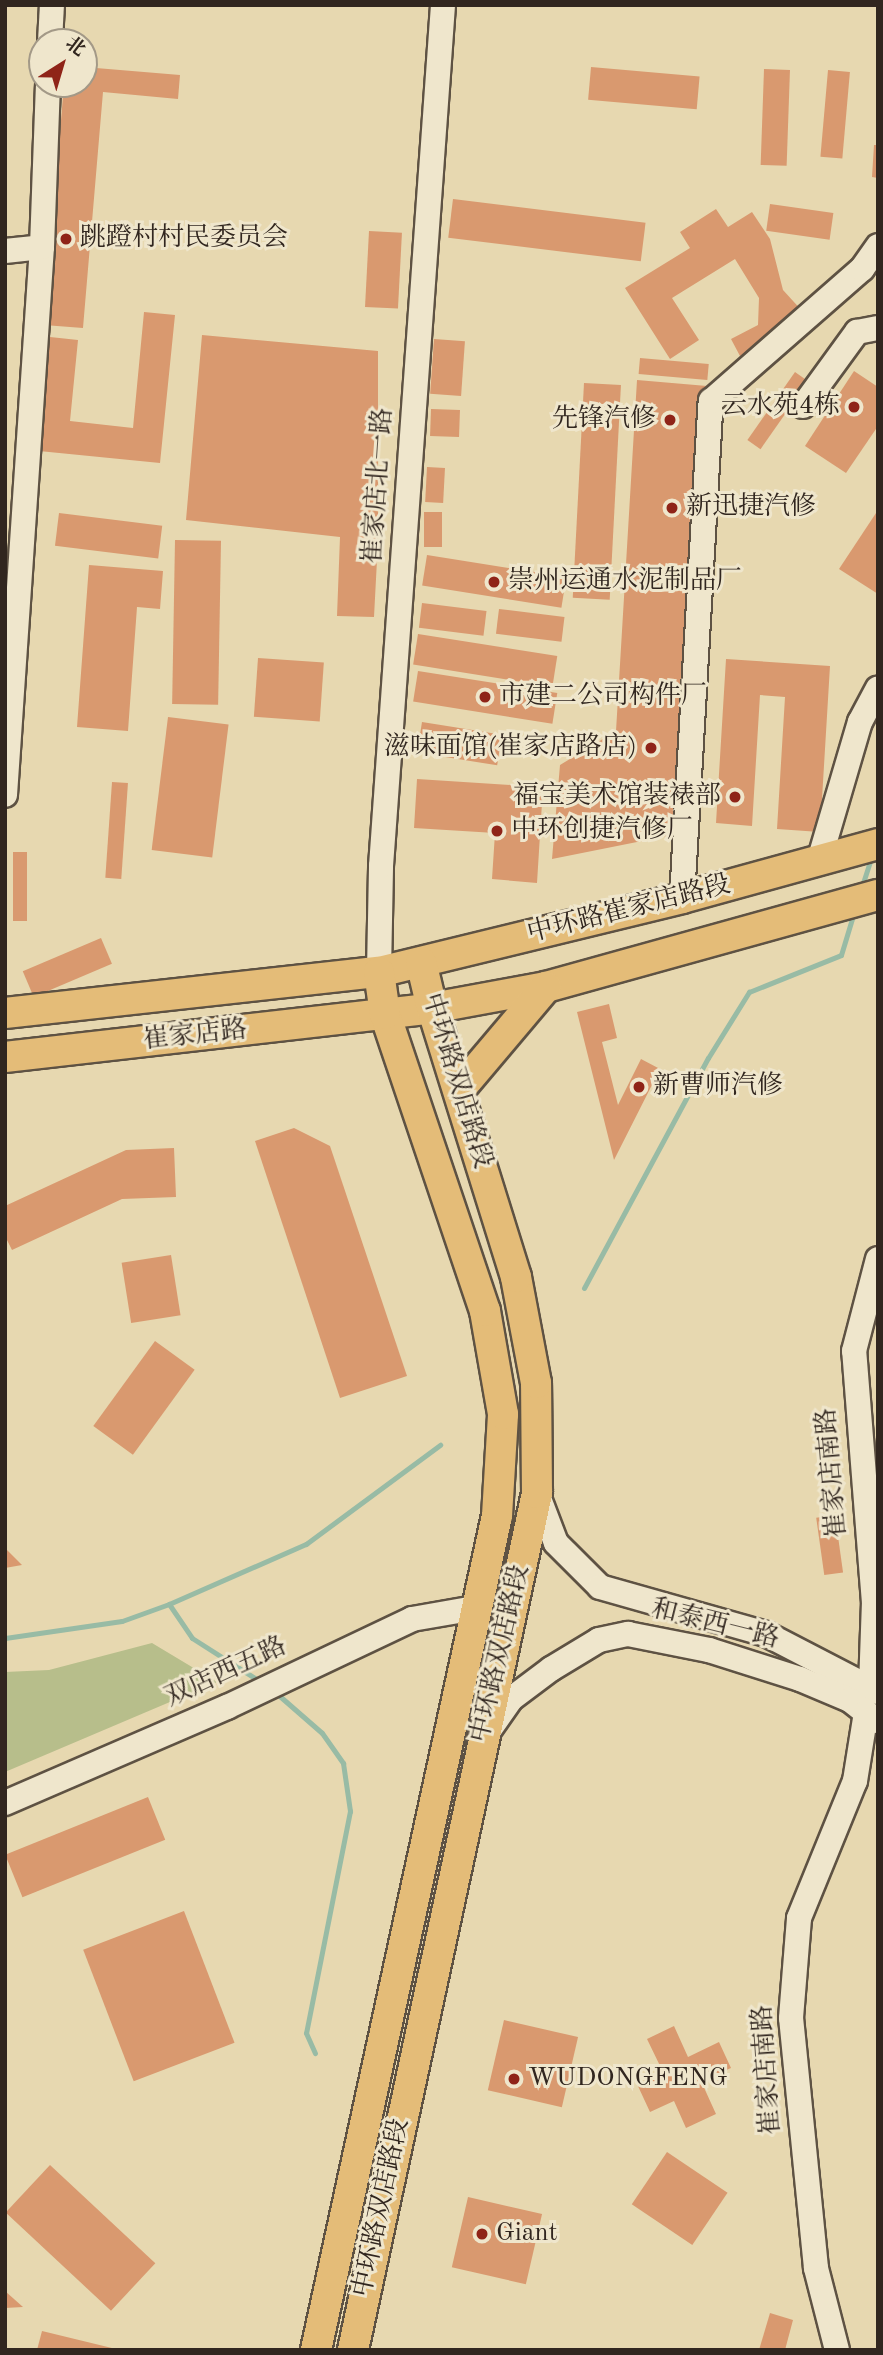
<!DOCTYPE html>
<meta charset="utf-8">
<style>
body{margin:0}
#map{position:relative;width:883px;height:2355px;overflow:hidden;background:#e7d8b0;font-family:"Old Standard TT","Noto Serif SC",serif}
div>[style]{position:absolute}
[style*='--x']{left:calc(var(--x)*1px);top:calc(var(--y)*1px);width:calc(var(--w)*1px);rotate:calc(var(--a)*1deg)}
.green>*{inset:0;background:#b7be8b}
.stream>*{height:5px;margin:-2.5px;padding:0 2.5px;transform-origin:2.5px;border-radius:2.5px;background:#98bba5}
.building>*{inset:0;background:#d9996f;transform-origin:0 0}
.roads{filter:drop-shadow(2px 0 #5e5243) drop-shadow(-2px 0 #5e5243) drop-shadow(0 2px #5e5243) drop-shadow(0 -2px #5e5243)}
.minor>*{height:24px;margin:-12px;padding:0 12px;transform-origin:12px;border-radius:12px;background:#efe6cc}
.major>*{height:30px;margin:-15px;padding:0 15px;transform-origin:15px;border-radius:15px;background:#e4bc78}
.dots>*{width:19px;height:19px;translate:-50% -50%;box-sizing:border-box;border:4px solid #efe6cc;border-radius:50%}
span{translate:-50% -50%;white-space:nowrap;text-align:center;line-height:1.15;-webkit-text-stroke:6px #efe6cc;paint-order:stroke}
.poi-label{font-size:26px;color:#31261f}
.left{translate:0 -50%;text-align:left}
.right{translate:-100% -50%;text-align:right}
.street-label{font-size:26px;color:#31261f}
.frame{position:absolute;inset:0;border:7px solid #31261f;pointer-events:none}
.north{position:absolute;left:28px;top:28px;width:70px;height:70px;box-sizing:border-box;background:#efe6cc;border:2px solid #a39987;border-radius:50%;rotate:37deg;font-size:19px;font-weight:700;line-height:28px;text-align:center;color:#31261f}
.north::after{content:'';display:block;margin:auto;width:24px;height:32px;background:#8f2418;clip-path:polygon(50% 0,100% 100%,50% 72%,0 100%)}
</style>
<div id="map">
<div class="green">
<div style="clip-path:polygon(152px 1643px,217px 1682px,5px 1772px,5px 1672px,49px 1670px)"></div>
</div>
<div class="stream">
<div style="--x:861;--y:889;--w:36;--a:-72"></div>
<div style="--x:584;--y:1288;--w:261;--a:-61.7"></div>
<div style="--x:708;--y:1058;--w:78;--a:-58.2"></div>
<div style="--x:749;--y:992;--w:99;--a:-21.9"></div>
<div style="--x:841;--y:955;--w:45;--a:-73.2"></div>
<div style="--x:169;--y:1604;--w:41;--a:55.9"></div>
<div style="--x:192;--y:1638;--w:82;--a:32.5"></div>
<div style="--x:5;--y:1638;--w:118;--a:-8.3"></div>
<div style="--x:122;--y:1621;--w:50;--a:-19.9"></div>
<div style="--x:169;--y:1604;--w:150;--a:-23.7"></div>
<div style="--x:306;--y:1544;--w:167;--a:-36.5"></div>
<div style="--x:275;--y:1692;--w:62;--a:41.1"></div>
<div style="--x:322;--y:1733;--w:37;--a:55"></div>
<div style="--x:343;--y:1763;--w:49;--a:81.7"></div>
<div style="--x:350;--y:1811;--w:226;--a:101.2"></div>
<div style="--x:306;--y:2033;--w:22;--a:66"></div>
</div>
<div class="building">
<div style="clip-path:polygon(84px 67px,180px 75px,178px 99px,103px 92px,83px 328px,44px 325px,64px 84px,84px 84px)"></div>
<div style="left:591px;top:67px;width:109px;height:33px;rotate:5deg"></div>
<div style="left:764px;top:69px;width:26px;height:96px;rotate:2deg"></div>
<div style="left:828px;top:70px;width:22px;height:87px;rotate:5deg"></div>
<div style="clip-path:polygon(874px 145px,878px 145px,878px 178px,872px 177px)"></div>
<div style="left:453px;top:199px;width:194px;height:39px;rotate:7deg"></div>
<div style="left:770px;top:204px;width:64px;height:27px;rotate:8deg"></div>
<div style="clip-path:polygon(716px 209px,728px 227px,752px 212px,770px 239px,783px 290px,804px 313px,777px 337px,740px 356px,731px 339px,758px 325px,759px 298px,735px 259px,672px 298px,699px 340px,670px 359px,625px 288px,690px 248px,680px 232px)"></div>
<div style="left:369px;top:231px;width:33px;height:76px;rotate:3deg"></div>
<div style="clip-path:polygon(144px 312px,175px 315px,160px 463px,39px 451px,50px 337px,78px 340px,70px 421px,133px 428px)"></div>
<div style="clip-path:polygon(202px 335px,378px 351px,378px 541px,374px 617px,337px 616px,340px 537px,186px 520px)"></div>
<div style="left:434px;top:339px;width:31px;height:55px;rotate:4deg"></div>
<div style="left:640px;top:358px;width:69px;height:16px;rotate:5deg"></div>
<div style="clip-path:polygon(854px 371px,878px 387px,878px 426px,846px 473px,805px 446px)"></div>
<div style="left:795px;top:372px;width:16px;height:83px;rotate:35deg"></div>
<div style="clip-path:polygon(637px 380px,707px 386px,677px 834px,552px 859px,560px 765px,616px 731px)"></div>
<div style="left:584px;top:383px;width:37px;height:215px;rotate:3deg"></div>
<div style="left:431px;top:409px;width:29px;height:27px;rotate:2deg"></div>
<div style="left:427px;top:467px;width:18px;height:35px;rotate:3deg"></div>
<div style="clip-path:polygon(878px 510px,878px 594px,839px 569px)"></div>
<div style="left:424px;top:512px;width:18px;height:35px"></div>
<div style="left:59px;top:513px;width:104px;height:33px;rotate:7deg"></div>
<div style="left:175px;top:540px;width:46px;height:164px;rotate:1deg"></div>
<div style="left:427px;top:555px;width:141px;height:31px;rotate:9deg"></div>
<div style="clip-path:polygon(89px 565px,163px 571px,160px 609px,137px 607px,128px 731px,77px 727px)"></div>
<div style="left:422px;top:603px;width:65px;height:25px;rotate:7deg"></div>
<div style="left:499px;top:609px;width:66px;height:25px;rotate:7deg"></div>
<div style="left:418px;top:634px;width:141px;height:31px;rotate:9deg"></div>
<div style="left:258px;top:658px;width:66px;height:59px;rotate:4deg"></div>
<div style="clip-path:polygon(726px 659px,830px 666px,820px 832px,777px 829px,785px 697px,760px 695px,752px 826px,716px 823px)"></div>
<div style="left:418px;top:671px;width:141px;height:31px;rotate:9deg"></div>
<div style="left:168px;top:717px;width:61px;height:134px;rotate:7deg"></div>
<div style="left:422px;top:722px;width:81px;height:31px;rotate:9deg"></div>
<div style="clip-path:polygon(417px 779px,543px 787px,537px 883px,492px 879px,495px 833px,414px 828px)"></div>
<div style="left:112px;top:782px;width:16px;height:96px;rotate:4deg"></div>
<div style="left:13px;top:852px;width:14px;height:69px"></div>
<div style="left:101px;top:938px;width:28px;height:85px;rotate:67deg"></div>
<div style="clip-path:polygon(609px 1004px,617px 1038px,602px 1042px,618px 1105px,641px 1059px,660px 1069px,614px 1160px,577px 1012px)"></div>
<div style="clip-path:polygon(294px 1128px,330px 1146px,407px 1376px,340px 1398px,255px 1141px)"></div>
<div style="clip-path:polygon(174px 1148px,176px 1197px,122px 1199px,12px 1250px,5px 1236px,5px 1206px,126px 1150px)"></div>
<div style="left:171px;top:1255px;width:61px;height:50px;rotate:81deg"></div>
<div style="left:155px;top:1341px;width:49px;height:105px;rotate:36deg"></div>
<div style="left:835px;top:1515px;width:58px;height:19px;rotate:82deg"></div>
<div style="clip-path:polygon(5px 1548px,22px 1565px,5px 1568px)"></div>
<div style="left:148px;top:1797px;width:46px;height:154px;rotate:68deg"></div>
<div style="left:184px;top:1911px;width:141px;height:108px;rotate:69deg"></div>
<div style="left:504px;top:2020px;width:76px;height:72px;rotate:13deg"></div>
<div style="clip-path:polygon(674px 2026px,688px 2057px,719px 2042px,731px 2068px,701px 2081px,716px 2114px,686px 2128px,674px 2101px,650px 2112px,637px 2084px,663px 2072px,647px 2039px)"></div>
<div style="left:667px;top:2152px;width:73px;height:63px;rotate:34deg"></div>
<div style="left:50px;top:2165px;width:144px;height:65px;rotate:43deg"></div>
<div style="left:468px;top:2197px;width:76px;height:72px;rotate:13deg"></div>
<div style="clip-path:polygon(5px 2291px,23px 2307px,5px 2308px)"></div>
<div style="clip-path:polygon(770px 2313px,793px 2320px,785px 2350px,759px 2350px)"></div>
<div style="clip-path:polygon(42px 2331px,116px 2349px,116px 2350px,37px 2350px)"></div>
</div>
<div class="roads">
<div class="minor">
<div style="--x:50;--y:42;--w:37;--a:-87"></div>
<div style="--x:5;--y:251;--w:37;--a:-6"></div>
<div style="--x:803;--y:406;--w:92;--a:-53.9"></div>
<div style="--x:857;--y:332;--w:21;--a:-11"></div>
<div style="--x:5;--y:795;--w:549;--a:-86.14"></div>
<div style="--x:42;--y:247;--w:163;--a:-87.9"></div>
<div style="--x:819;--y:861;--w:145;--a:-73.6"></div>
<div style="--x:860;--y:722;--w:38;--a:-62"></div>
<div style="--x:682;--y:898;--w:498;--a:-86.7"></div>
<div style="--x:711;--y:401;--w:201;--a:-41.2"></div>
<div style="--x:862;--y:269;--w:28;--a:-55"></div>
<div style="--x:379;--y:972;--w:106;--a:-88.9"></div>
<div style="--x:381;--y:866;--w:863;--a:-85.88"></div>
<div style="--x:537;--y:1493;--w:53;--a:69.2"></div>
<div style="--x:556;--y:1543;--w:62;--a:45"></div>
<div style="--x:600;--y:1587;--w:173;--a:15.8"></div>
<div style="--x:766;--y:1634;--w:126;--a:27.4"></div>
<div style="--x:871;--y:1687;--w:84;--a:-88"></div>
<div style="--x:874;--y:1603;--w:253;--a:-94.5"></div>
<div style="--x:854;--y:1351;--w:95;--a:-75.4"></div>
<div style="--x:488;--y:1732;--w:40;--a:-55.1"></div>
<div style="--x:511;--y:1699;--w:50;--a:-36.9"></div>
<div style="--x:551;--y:1669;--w:56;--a:-31.1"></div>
<div style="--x:599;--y:1640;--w:30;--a:-12"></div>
<div style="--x:628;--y:1634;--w:83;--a:11.2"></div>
<div style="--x:709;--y:1650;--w:96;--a:17.7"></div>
<div style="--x:800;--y:1679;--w:54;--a:22.8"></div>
<div style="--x:850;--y:1700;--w:34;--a:38"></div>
<div style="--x:5;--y:1803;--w:242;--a:-23.4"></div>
<div style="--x:227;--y:1707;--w:205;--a:-25.4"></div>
<div style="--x:412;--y:1619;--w:65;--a:-9.8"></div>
<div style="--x:837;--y:2350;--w:85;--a:-104.4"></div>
<div style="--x:816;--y:2268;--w:251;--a:-95.7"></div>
<div style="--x:791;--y:2018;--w:100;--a:-85.4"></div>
<div style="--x:799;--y:1918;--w:148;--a:-67.8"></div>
<div style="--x:855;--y:1781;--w:70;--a:-80.9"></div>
</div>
<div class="major">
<div style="--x:5;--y:1013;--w:376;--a:-6.3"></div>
<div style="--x:379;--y:972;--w:312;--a:-13.7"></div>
<div style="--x:682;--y:898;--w:203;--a:-15.4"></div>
<div style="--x:5;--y:1057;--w:430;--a:-6.5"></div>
<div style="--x:432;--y:1008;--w:116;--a:-10.4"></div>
<div style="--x:546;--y:987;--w:345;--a:-15.5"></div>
<div style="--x:459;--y:1090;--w:135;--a:-49.8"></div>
<div style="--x:316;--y:2350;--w:853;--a:-77.76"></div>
<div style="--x:497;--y:1516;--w:102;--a:-86.6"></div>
<div style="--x:503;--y:1414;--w:105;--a:-99.9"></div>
<div style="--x:485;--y:1311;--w:313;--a:-108.6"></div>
<div style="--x:385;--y:1014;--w:42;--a:-98.1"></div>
<div style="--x:353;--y:2350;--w:877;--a:-77.88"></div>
<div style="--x:537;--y:1493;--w:110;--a:-90.5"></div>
<div style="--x:536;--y:1383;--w:108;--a:-100.7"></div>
<div style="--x:516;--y:1277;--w:282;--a:-107.3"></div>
<div style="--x:432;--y:1008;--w:47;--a:-103.4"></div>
</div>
</div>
<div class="dots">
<div style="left:66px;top:239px;background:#8f2418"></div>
<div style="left:854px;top:407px;background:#8f2418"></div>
<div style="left:670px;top:420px;background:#8f2418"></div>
<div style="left:672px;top:508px;background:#8f2418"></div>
<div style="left:494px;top:582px;background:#8f2418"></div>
<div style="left:485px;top:697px;background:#8f2418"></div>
<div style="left:651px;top:748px;background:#8f2418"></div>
<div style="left:735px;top:797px;background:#8f2418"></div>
<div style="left:497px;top:831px;background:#8f2418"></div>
<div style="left:639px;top:1087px;background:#8f2418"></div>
<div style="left:514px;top:2079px;background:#8f2418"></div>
<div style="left:482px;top:2234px;background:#8f2418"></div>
</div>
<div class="poi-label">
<span class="left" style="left:80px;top:239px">跳蹬村村民委员会</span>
<span class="right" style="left:840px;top:407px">云水苑4栋</span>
<span class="right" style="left:656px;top:420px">先锋汽修</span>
<span class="left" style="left:686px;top:508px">新迅捷汽修</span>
<span class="left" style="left:508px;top:582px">崇州运通水泥制品厂</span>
<span class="left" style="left:499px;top:697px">市建二公司构件厂</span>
<span class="right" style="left:637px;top:748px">滋味面馆(崔家店路店)</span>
<span class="right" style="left:721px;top:797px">福宝美术馆装裱部</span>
<span class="left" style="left:511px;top:831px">中环创捷汽修厂</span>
<span class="left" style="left:653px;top:1087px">新曹师汽修</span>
<span class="left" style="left:528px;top:2079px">WUDONGFENG</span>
<span class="left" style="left:496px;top:2234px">Giant</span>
</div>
<div class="street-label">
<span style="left:379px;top:486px;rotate:-86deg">崔家店北一路</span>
<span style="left:629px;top:910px;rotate:-14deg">中环路崔家店路段</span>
<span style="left:195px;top:1036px;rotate:-6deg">崔家店路</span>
<span style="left:456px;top:1081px;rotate:73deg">中环路双店路段</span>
<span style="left:833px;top:1473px;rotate:-95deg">崔家店南路</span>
<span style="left:715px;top:1625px;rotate:14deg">和泰西一路</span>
<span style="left:501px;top:1654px;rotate:-77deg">中环路双店路段</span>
<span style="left:226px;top:1673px;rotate:-25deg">双店西五路</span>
<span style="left:768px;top:2070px;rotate:-94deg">崔家店南路</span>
<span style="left:382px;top:2208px;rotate:-78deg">中环路双店路段</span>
</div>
<div class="frame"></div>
<div class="north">北</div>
</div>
